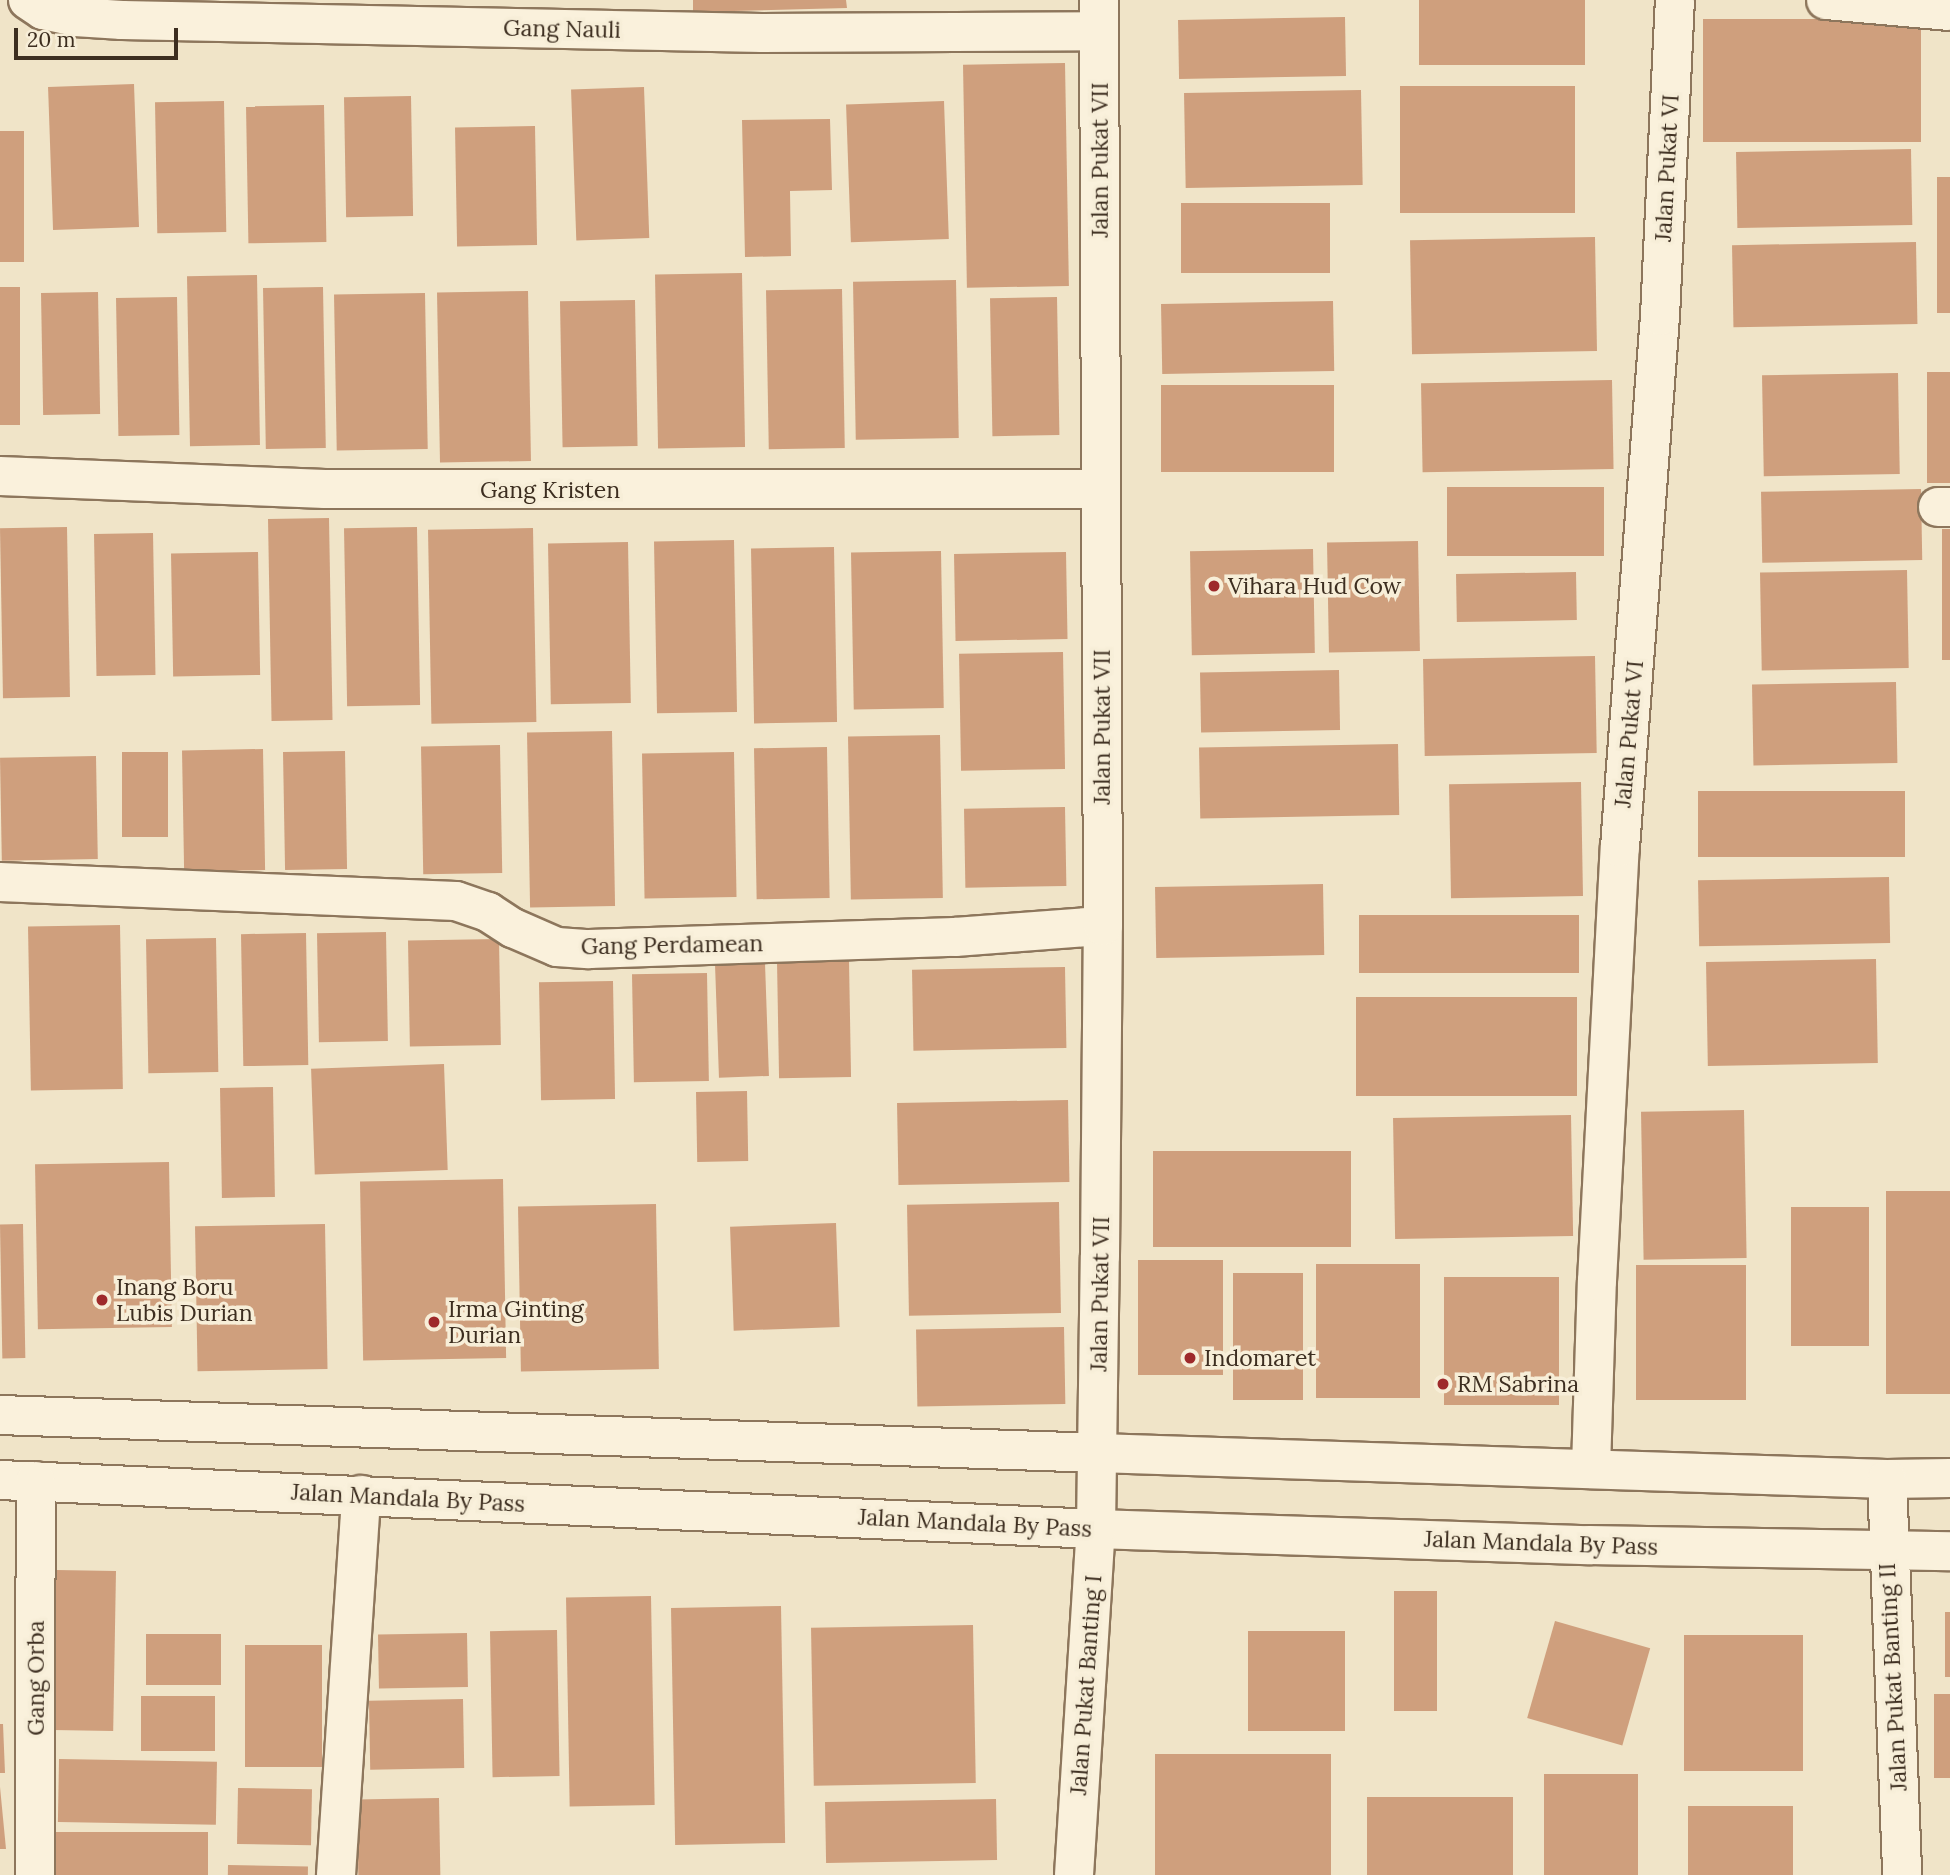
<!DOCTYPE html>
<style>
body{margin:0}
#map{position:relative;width:1950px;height:1875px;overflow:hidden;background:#f0e4c8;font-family:Lora,serif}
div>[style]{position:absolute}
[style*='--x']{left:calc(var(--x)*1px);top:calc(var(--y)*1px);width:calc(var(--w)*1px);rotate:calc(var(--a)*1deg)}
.building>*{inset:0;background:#cf9f7d;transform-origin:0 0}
.roads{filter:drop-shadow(2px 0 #8d765c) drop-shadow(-2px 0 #8d765c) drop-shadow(0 2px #8d765c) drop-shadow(0 -2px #8d765c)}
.minor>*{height:38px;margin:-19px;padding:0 19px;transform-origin:19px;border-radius:19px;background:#faf1dc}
.dots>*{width:19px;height:19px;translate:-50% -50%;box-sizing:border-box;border:4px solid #f7eed8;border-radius:50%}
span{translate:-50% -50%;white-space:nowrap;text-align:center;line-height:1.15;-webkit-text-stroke:7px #f7eed8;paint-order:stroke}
.street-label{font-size:23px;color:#3d2e20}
.poi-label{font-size:23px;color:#3d2e20}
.left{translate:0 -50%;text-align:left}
.scale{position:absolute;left:14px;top:28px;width:164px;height:32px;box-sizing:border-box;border:4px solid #3d2e20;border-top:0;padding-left:9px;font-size:21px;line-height:24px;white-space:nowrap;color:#3d2e20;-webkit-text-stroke:5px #f7eed8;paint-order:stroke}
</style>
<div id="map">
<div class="building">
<div style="clip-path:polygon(693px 0,846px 0,847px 8px,693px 12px)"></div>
<div style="left:1419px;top:0;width:166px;height:65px"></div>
<div style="left:1345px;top:17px;width:59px;height:167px;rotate:89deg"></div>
<div style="left:1921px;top:19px;width:123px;height:218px;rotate:90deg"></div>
<div style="left:1065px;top:63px;width:223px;height:102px;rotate:89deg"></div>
<div style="left:134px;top:84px;width:143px;height:86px;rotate:88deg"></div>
<div style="left:1575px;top:86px;width:127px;height:175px;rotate:90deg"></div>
<div style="left:644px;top:87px;width:151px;height:73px;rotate:88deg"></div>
<div style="left:1361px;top:90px;width:95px;height:177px;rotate:89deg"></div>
<div style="left:411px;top:96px;width:120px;height:67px;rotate:89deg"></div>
<div style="left:224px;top:101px;width:131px;height:69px;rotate:89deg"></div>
<div style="left:944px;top:101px;width:138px;height:98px;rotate:88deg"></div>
<div style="left:324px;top:105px;width:137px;height:78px;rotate:89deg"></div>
<div style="clip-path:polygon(830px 119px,832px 190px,790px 191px,791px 256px,745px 257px,742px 120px)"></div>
<div style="left:535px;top:126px;width:119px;height:80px;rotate:89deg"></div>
<div style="left:0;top:131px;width:24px;height:131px"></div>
<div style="left:1911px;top:149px;width:76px;height:175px;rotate:89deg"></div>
<div style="left:1937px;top:177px;width:13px;height:136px"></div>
<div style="left:1330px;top:203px;width:70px;height:149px;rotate:90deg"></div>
<div style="left:1595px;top:237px;width:114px;height:185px;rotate:89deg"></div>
<div style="left:1916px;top:242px;width:82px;height:184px;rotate:89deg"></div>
<div style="left:742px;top:273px;width:174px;height:87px;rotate:89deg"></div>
<div style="left:257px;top:275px;width:170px;height:70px;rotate:89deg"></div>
<div style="left:956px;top:280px;width:158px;height:103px;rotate:89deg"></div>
<div style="left:0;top:287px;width:20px;height:138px"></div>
<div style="left:323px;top:287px;width:161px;height:60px;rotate:89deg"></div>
<div style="left:842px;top:289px;width:159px;height:76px;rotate:89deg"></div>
<div style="left:528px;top:291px;width:170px;height:91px;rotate:89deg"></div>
<div style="left:98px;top:292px;width:122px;height:57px;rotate:89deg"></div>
<div style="left:425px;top:293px;width:156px;height:91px;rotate:89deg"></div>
<div style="left:177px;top:297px;width:138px;height:61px;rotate:89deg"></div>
<div style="left:1057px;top:297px;width:138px;height:67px;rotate:89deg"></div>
<div style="left:635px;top:300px;width:146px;height:75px;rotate:89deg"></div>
<div style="left:1333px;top:301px;width:70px;height:172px;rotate:89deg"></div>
<div style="left:1927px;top:372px;width:23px;height:111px"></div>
<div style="left:1898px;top:373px;width:101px;height:136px;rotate:89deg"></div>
<div style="left:1612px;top:380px;width:89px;height:191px;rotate:89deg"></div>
<div style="left:1334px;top:385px;width:87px;height:173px;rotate:90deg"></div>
<div style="left:1604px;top:487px;width:69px;height:157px;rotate:90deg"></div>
<div style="left:1921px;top:489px;width:71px;height:160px;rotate:89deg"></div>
<div style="left:329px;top:518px;width:202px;height:61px;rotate:89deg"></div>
<div style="left:67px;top:527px;width:170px;height:67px;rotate:89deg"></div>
<div style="left:417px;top:527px;width:178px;height:73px;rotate:89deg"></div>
<div style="left:533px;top:528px;width:194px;height:105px;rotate:89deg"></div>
<div style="left:1942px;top:529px;width:8px;height:131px"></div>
<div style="left:153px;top:533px;width:142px;height:59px;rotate:89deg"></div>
<div style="left:734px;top:540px;width:172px;height:80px;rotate:89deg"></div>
<div style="left:1418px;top:541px;width:110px;height:91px;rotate:89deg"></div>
<div style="left:628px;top:542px;width:161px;height:80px;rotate:89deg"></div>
<div style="left:834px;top:547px;width:175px;height:83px;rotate:89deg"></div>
<div style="left:1313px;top:549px;width:104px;height:123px;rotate:89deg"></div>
<div style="left:941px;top:551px;width:157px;height:90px;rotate:89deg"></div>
<div style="left:258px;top:552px;width:123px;height:87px;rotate:89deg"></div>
<div style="left:1066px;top:552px;width:87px;height:112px;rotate:89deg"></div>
<div style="left:1907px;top:570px;width:98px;height:147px;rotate:89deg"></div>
<div style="left:1576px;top:572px;width:48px;height:120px;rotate:89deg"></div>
<div style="left:1063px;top:652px;width:117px;height:104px;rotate:89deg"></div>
<div style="left:1595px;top:656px;width:97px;height:172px;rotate:89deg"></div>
<div style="left:1339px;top:670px;width:60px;height:139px;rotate:89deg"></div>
<div style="left:1896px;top:682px;width:81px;height:144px;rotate:89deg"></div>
<div style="left:612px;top:731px;width:175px;height:85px;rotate:89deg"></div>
<div style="left:940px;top:735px;width:163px;height:92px;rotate:89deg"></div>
<div style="left:1398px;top:744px;width:71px;height:199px;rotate:89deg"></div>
<div style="left:500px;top:745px;width:128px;height:79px;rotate:89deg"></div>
<div style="left:827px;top:747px;width:151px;height:73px;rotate:89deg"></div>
<div style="left:263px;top:749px;width:121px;height:81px;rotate:89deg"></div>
<div style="left:345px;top:751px;width:118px;height:62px;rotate:89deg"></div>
<div style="left:122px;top:752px;width:46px;height:85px"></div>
<div style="left:734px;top:752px;width:145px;height:92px;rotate:89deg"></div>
<div style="left:96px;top:756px;width:103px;height:96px;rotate:89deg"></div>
<div style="left:1581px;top:782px;width:114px;height:132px;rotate:89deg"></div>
<div style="left:1905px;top:791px;width:66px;height:207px;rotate:90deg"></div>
<div style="left:1065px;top:807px;width:79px;height:101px;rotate:89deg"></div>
<div style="left:1889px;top:877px;width:66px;height:191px;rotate:89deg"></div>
<div style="left:1323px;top:884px;width:71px;height:168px;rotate:89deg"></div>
<div style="left:1579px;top:915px;width:58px;height:220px;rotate:90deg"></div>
<div style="left:120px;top:925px;width:164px;height:92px;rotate:89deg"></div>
<div style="left:386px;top:932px;width:109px;height:69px;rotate:89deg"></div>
<div style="left:306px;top:933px;width:132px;height:65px;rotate:89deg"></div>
<div style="left:216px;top:938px;width:134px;height:70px;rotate:89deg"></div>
<div style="left:499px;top:939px;width:106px;height:91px;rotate:89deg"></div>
<div style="left:1876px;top:959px;width:104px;height:170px;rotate:89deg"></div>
<div style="left:849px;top:960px;width:117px;height:72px;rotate:89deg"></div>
<div style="left:765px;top:963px;width:113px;height:50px;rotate:88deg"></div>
<div style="left:1065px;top:967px;width:81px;height:153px;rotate:89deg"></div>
<div style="left:707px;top:973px;width:108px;height:75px;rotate:89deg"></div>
<div style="left:613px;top:981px;width:118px;height:74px;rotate:89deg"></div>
<div style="left:1577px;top:997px;width:99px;height:221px;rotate:90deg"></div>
<div style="left:444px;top:1064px;width:106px;height:133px;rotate:88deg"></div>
<div style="left:273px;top:1087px;width:110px;height:53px;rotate:89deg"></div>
<div style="left:747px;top:1091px;width:70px;height:51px;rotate:89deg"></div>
<div style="left:1068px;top:1100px;width:82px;height:171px;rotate:89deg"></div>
<div style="left:1744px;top:1110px;width:148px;height:103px;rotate:89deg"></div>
<div style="left:1571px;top:1115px;width:121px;height:178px;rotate:89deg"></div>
<div style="left:1351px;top:1151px;width:96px;height:198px;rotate:90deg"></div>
<div style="left:169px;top:1162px;width:165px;height:134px;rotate:89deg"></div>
<div style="left:503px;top:1179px;width:179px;height:143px;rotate:89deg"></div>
<div style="left:1886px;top:1191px;width:64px;height:203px"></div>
<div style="left:1059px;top:1202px;width:111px;height:152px;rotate:89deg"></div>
<div style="left:656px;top:1204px;width:165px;height:138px;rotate:89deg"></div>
<div style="left:1791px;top:1207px;width:78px;height:139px"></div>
<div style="left:836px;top:1223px;width:104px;height:106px;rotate:88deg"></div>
<div style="left:23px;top:1224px;width:134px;height:23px;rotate:89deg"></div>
<div style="left:325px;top:1224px;width:145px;height:130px;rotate:89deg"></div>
<div style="left:1223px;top:1260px;width:115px;height:85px;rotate:90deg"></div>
<div style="left:1420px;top:1264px;width:134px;height:104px;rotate:90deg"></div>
<div style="left:1746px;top:1265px;width:135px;height:110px;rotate:90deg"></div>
<div style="left:1233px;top:1273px;width:70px;height:127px"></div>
<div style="left:1559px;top:1277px;width:128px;height:115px;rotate:90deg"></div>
<div style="left:1064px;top:1327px;width:77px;height:148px;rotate:89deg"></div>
<div style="left:56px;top:1570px;width:60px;height:160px;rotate:1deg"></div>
<div style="left:1437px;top:1591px;width:120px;height:43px;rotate:90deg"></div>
<div style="left:651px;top:1596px;width:209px;height:85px;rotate:89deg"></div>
<div style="left:781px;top:1606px;width:237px;height:110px;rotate:89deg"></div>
<div style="left:1950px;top:1612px;width:65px;height:5px;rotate:90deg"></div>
<div style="left:1555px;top:1621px;width:99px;height:101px;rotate:16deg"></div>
<div style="left:973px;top:1625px;width:158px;height:162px;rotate:89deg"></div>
<div style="left:557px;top:1630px;width:146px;height:67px;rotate:89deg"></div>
<div style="left:1345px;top:1631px;width:100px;height:97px;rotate:90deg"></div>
<div style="left:467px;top:1633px;width:54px;height:89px;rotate:89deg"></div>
<div style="left:146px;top:1634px;width:75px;height:51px"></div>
<div style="left:1803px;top:1635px;width:136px;height:119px;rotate:90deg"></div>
<div style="left:245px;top:1645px;width:77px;height:122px"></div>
<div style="left:1934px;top:1694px;width:16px;height:84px"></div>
<div style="left:141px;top:1696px;width:74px;height:55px"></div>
<div style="left:463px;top:1699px;width:69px;height:94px;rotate:89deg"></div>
<div style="clip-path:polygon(0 1724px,3px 1724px,5px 1773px,0 1773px)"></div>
<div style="left:1331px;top:1754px;width:121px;height:176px;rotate:90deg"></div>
<div style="left:59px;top:1759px;width:158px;height:63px;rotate:1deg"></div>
<div style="left:1544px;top:1774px;width:94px;height:101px"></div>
<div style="clip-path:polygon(0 1787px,6px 1849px,0 1849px)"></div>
<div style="left:238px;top:1788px;width:74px;height:56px;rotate:1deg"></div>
<div style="left:1513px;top:1797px;width:78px;height:146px;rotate:90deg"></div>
<div style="left:439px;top:1798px;width:77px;height:82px;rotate:89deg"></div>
<div style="left:996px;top:1799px;width:61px;height:171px;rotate:89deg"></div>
<div style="left:1793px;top:1806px;width:69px;height:105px;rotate:90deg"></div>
<div style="left:44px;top:1832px;width:164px;height:43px"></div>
<div style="left:228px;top:1865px;width:80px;height:10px;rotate:1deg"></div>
</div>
<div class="roads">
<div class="minor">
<div style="--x:28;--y:0;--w:18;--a:34"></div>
<div style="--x:43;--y:10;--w:33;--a:12"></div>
<div style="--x:75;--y:17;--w:47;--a:3.7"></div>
<div style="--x:122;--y:20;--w:640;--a:1.16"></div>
<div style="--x:762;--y:33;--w:337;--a:-0.3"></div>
<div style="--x:1826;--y:0;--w:124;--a:5.1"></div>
<div style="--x:0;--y:476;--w:325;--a:2.3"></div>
<div style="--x:325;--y:489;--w:776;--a:0"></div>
<div style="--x:1938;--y:507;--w:12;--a:0"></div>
<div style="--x:0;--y:882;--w:456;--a:2.4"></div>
<div style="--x:456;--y:901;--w:34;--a:19"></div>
<div style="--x:488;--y:912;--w:30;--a:33"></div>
<div style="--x:513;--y:928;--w:48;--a:23.4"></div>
<div style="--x:557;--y:947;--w:32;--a:4"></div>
<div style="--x:589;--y:949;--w:366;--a:-1.9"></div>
<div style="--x:955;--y:937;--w:148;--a:-4.3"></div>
<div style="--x:0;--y:1415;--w:1099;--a:1.98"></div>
<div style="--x:1098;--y:1453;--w:789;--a:1.89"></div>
<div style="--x:1887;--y:1479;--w:63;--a:-0.9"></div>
<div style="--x:1591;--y:1468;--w:187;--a:-88.2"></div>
<div style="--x:1597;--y:1281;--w:435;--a:-87"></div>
<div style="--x:1620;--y:847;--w:533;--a:-85.69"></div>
<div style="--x:1660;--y:316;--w:316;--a:-87.3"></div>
<div style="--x:1887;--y:1479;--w:396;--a:87.8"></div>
<div style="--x:0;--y:1480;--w:1097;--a:2.56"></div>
<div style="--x:1096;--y:1529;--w:493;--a:1.9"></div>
<div style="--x:1589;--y:1545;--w:361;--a:1"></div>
<div style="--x:35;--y:1875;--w:394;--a:-89.9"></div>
<div style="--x:336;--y:1875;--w:381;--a:-86.2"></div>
<div style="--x:1074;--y:1875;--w:347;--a:-86.4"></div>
<div style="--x:1096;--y:1529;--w:273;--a:-89.2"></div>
<div style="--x:1100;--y:1256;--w:330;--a:-89.5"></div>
<div style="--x:1103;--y:926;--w:926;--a:-90.25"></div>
</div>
</div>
<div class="dots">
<div style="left:1214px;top:586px;background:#9e2a2b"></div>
<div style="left:102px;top:1300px;background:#9e2a2b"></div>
<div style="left:434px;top:1322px;background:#9e2a2b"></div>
<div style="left:1190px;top:1358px;background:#9e2a2b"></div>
<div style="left:1443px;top:1384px;background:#9e2a2b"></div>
</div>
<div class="street-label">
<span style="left:562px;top:29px;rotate:1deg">Gang Nauli</span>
<span style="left:1100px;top:160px;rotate:-90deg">Jalan Pukat VII</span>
<span style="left:1667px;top:168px;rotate:-87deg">Jalan Pukat VI</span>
<span style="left:550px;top:490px">Gang Kristen</span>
<span style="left:1102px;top:727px;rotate:-90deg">Jalan Pukat VII</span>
<span style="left:1629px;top:734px;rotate:-85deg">Jalan Pukat VI</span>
<span style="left:672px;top:945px;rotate:-1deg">Gang Perdamean</span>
<span style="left:1100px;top:1294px;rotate:-89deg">Jalan Pukat VII</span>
<span style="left:408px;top:1498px;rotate:3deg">Jalan Mandala By Pass</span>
<span style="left:975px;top:1523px;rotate:3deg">Jalan Mandala By Pass</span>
<span style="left:1541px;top:1543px;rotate:2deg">Jalan Mandala By Pass</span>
<span style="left:1893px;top:1677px;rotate:-93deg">Jalan Pukat Banting II</span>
<span style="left:36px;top:1678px;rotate:-90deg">Gang Orba</span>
<span style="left:1086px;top:1685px;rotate:-86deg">Jalan Pukat Banting I</span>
</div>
<div class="poi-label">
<span class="left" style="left:1228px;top:586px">Vihara Hud Cow</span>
<span class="left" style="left:116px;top:1300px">Inang Boru<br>Lubis Durian</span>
<span class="left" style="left:448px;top:1322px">Irma Ginting<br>Durian</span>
<span class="left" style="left:1204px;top:1358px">Indomaret</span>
<span class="left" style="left:1457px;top:1384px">RM Sabrina</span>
</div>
<div class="scale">20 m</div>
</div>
